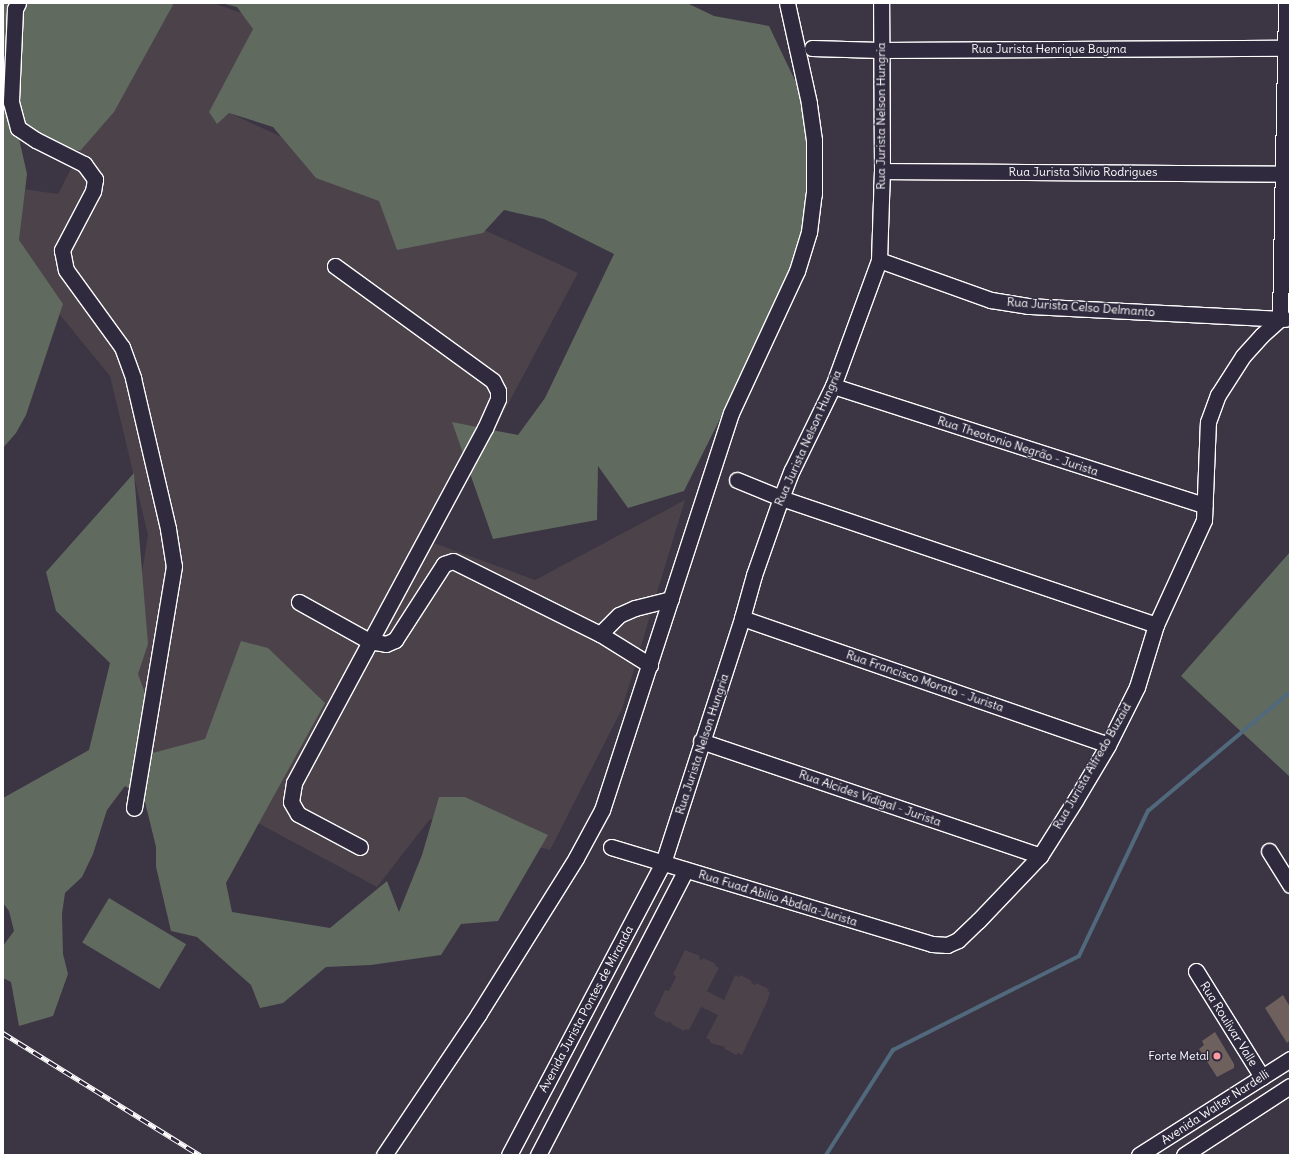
<!DOCTYPE html>
<meta charset="utf-8">
<style>
body{margin:0}
#map{position:relative;width:1293px;height:1158px;overflow:hidden;background:#3c3543;font-family:Delius,sans-serif}
div>[style]{position:absolute}
[style*='--x']{left:calc(var(--x)*1px);top:calc(var(--y)*1px);width:calc(var(--w)*1px);rotate:calc(var(--a)*1deg)}
.built>*{inset:0;background:#4b424a}
.green>*{inset:0;background:#606a5f;transform-origin:0 0}
.stream>*{height:4px;margin:-2px;padding:0 2px;transform-origin:2px;border-radius:2px;background:#51697c}
.building>*{inset:0;background:#6e605c}
.roads{filter:drop-shadow(1px 0 #fff) drop-shadow(-1px 0 #fff) drop-shadow(0 1px #fff) drop-shadow(0 -1px #fff)}
.minor>*{height:15px;margin:-7.5px;padding:0 7.5px;transform-origin:7.5px;border-radius:7.5px;background:#2f2a3d}
.rail>*{height:4.5px;margin-top:-2.25px;transform-origin:0;background:repeating-linear-gradient(90deg,#2f2a3d 0 9px,#fff 0 18px);box-sizing:border-box;border-block:1px solid #fff}
.dots>*{width:11px;height:11px;translate:-50% -50%;box-sizing:border-box;border:2px solid #2f2a3d;border-radius:50%}
span{translate:-50% -50%;white-space:nowrap;text-align:center;line-height:1.15;-webkit-text-stroke:3px #2f2a3d;paint-order:stroke}
.street-label{font-size:12px;color:#fff}
.poi-label{font-size:12px;color:#fff}
.right{translate:-100% -50%;text-align:right}
.frame{position:absolute;inset:0;border:4px solid #fff;pointer-events:none}
</style>
<div id="map">
<div class="built">
<div style="clip-path:polygon(156px 3px,213px 3px,270px 23px,223px 110px,578px 273px,434px 543px,535px 580px,685px 500px,622px 709px,550px 850px,430px 819px,377px 887px,114px 746px,148px 535px,110px 376px,6px 249px,16px 188px,58px 194px)"></div>
<div style="clip-path:polygon(685px 950px,700px 956px,699px 959px,702px 960px,703px 958px,715px 963px,715px 965px,719px 968px,707px 991px,724px 1000px,735px 975px,739px 977px,740px 975px,752px 981px,751px 983px,755px 985px,756px 983px,769px 989px,767px 991px,770px 992px,767px 1002px,742px 1055px,738px 1053px,736px 1055px,725px 1049px,725px 1047px,710px 1043px,710px 1040px,706px 1038px,718px 1015px,701px 1007px,689px 1030px,685px 1029px,684px 1031px,673px 1025px,669px 1021px,668px 1023px,656px 1017px,654px 1014px,665px 990px,669px 991px,676px 977px,673px 974px)"></div>
</div>
<div class="green">
<div style="clip-path:polygon(3px 3px,174px 3px,114px 112px,80px 151px,18px 134px,27px 174px,19px 240px,63px 304px,26px 415px,16px 433px,3px 448px)"></div>
<div style="clip-path:polygon(221px 3px,687px 3px,714px 16px,769px 26px,801px 93px,815px 189px,806px 247px,684px 491px,628px 508px,598px 466px,597px 520px,493px 539px,452px 422px,518px 435px,545px 398px,614px 254px,544px 219px,504px 210px,483px 233px,397px 250px,379px 201px,316px 178px,273px 127px,229px 113px,217px 124px,209px 112px,253px 29px,237px 7px)"></div>
<div style="clip-path:polygon(134px 473px,148px 644px,138px 674px,145px 693px,134px 758px,205px 739px,241px 641px,268px 648px,325px 703px,226px 883px,232px 912px,330px 928px,387px 881px,399px 912px,422px 855px,439px 797px,465px 797px,548px 835px,498px 921px,461px 924px,441px 955px,371px 965px,326px 967px,283px 1003px,260px 1008px,251px 985px,197px 937px,171px 931px,156px 867px,156px 847px,144px 798px,125px 786px,107px 810px,93px 854px,82px 877px,65px 893px,62px 914px,63px 954px,68px 974px,53px 1016px,19px 1026px,11px 982px,3px 978px,3px 946px,14px 931px,9px 911px,3px 903px,3px 798px,89px 750px,110px 663px,56px 611px,46px 572px)"></div>
<div style="clip-path:polygon(1290px 552px,1290px 777px,1181px 676px)"></div>
<div style="left:109px;top:898px;width:90px;height:52px;rotate:31deg"></div>
</div>
<div class="stream">
<div style="--x:826;--y:1155;--w:125;--a:-57.5"></div>
<div style="--x:893;--y:1050;--w:208;--a:-26.8"></div>
<div style="--x:1079;--y:956;--w:161;--a:-64.6"></div>
<div style="--x:1148;--y:811;--w:185;--a:-40"></div>
</div>
<div class="building">
<div style="clip-path:polygon(1283px 995px,1290px 1007px,1290px 1040px,1287px 1043px,1265px 1008px)"></div>
<div style="clip-path:polygon(1215px 1032px,1234px 1064px,1234px 1068px,1217px 1077px,1199px 1049px,1204px 1045px,1202px 1041px)"></div>
</div>
<div class="roads">
<div class="minor">
<div style="--x:18;--y:3;--w:7;--a:117"></div>
<div style="--x:15;--y:9;--w:93;--a:92.5"></div>
<div style="--x:11;--y:102;--w:27;--a:75"></div>
<div style="--x:18;--y:128;--w:22;--a:34"></div>
<div style="--x:36;--y:140;--w:54;--a:26.6"></div>
<div style="--x:84;--y:164;--w:19;--a:54"></div>
<div style="--x:95;--y:179;--w:12;--a:99"></div>
<div style="--x:93;--y:191;--w:67;--a:117.7"></div>
<div style="--x:62;--y:250;--w:20;--a:79"></div>
<div style="--x:66;--y:270;--w:95;--a:54"></div>
<div style="--x:122;--y:347;--w:33;--a:70"></div>
<div style="--x:133;--y:378;--w:155;--a:76.9"></div>
<div style="--x:168;--y:529;--w:37;--a:81"></div>
<div style="--x:174;--y:566;--w:245;--a:99.4"></div>
<div style="--x:812;--y:48;--w:68;--a:1.7"></div>
<div style="--x:880;--y:50;--w:406;--a:-0.3"></div>
<div style="--x:882;--y:171;--w:402;--a:0.4"></div>
<div style="--x:879;--y:260;--w:119;--a:19.7"></div>
<div style="--x:991;--y:300;--w:37;--a:9"></div>
<div style="--x:1028;--y:306;--w:257;--a:2.9"></div>
<div style="--x:335;--y:266;--w:195;--a:36"></div>
<div style="--x:493;--y:381;--w:11;--a:63"></div>
<div style="--x:498;--y:391;--w:8;--a:90"></div>
<div style="--x:498;--y:399;--w:32;--a:114"></div>
<div style="--x:485;--y:428;--w:403;--a:118.3"></div>
<div style="--x:294;--y:783;--w:19;--a:99"></div>
<div style="--x:291;--y:802;--w:14;--a:60"></div>
<div style="--x:298;--y:814;--w:70;--a:28"></div>
<div style="--x:833;--y:386;--w:390;--a:17.8"></div>
<div style="--x:737;--y:480;--w:48;--a:22.2"></div>
<div style="--x:781;--y:498;--w:396;--a:18.7"></div>
<div style="--x:299;--y:602;--w:80;--a:29.1"></div>
<div style="--x:369;--y:641;--w:17;--a:10"></div>
<div style="--x:386;--y:644;--w:10;--a:-24"></div>
<div style="--x:395;--y:640;--w:90;--a:-57.2"></div>
<div style="--x:444;--y:564;--w:9;--a:-18"></div>
<div style="--x:453;--y:561;--w:164;--a:26.4"></div>
<div style="--x:600;--y:634;--w:59;--a:31.8"></div>
<div style="--x:742;--y:618;--w:387;--a:19.1"></div>
<div style="--x:600;--y:634;--w:27;--a:-45"></div>
<div style="--x:619;--y:615;--w:17;--a:-24"></div>
<div style="--x:635;--y:608;--w:37;--a:-14"></div>
<div style="--x:701;--y:741;--w:358;--a:18.7"></div>
<div style="--x:611;--y:847;--w:335;--a:16.8"></div>
<div style="--x:932;--y:944;--w:15;--a:4"></div>
<div style="--x:947;--y:945;--w:12;--a:-24"></div>
<div style="--x:958;--y:940;--w:28;--a:-44"></div>
<div style="--x:978;--y:921;--w:90;--a:-46.4"></div>
<div style="--x:1040;--y:856;--w:67;--a:-57.7"></div>
<div style="--x:1076;--y:799;--w:63;--a:-59.3"></div>
<div style="--x:1108;--y:745;--w:65;--a:-63.4"></div>
<div style="--x:1137;--y:687;--w:65;--a:-73"></div>
<div style="--x:1156;--y:625;--w:115;--a:-65.4"></div>
<div style="--x:1204;--y:520;--w:98;--a:-87.7"></div>
<div style="--x:1208;--y:422;--w:29;--a:-70"></div>
<div style="--x:1218;--y:395;--w:46;--a:-57.3"></div>
<div style="--x:1243;--y:356;--w:28;--a:-48"></div>
<div style="--x:1262;--y:335;--w:24;--a:-42"></div>
<div style="--x:1280;--y:319;--w:316;--a:-88.9"></div>
<div style="--x:1269;--y:851;--w:40;--a:58"></div>
<div style="--x:1196;--y:971;--w:125;--a:58.1"></div>
<div style="--x:384;--y:1155;--w:169;--a:-56.1"></div>
<div style="--x:478;--y:1015;--w:185;--a:-58"></div>
<div style="--x:576;--y:858;--w:55;--a:-61.6"></div>
<div style="--x:602;--y:810;--w:417;--a:-72"></div>
<div style="--x:731;--y:413;--w:157;--a:-65.1"></div>
<div style="--x:797;--y:271;--w:41;--a:-72.9"></div>
<div style="--x:809;--y:232;--w:38;--a:-83"></div>
<div style="--x:814;--y:194;--w:54;--a:-90"></div>
<div style="--x:814;--y:140;--w:37;--a:-98"></div>
<div style="--x:809;--y:103;--w:102;--a:-102.4"></div>
<div style="--x:509;--y:1155;--w:330;--a:-62.2"></div>
<div style="--x:663;--y:863;--w:257;--a:-72.1"></div>
<div style="--x:742;--y:618;--w:45;--a:-74.4"></div>
<div style="--x:754;--y:575;--w:82;--a:-70.7"></div>
<div style="--x:781;--y:498;--w:30;--a:-69"></div>
<div style="--x:792;--y:470;--w:93;--a:-64"></div>
<div style="--x:833;--y:386;--w:134;--a:-69.9"></div>
<div style="--x:879;--y:260;--w:89;--a:-88.1"></div>
<div style="--x:882;--y:171;--w:168;--a:-90.3"></div>
<div style="--x:538;--y:1155;--w:321;--a:-62.6"></div>
<div style="--x:1139;--y:1155;--w:179;--a:-32.4"></div>
<div style="--x:1184;--y:1155;--w:126;--a:-33.1"></div>
</div>
</div>
<div class="rail">
<div style="--x:3;--y:1033;--w:232;--a:31.8"></div>
</div>
<div class="dots">
<div style="left:1217px;top:1056px;background:#ff9aa2"></div>
</div>
<div class="street-label">
<span style="left:1049px;top:49px">Rua Jurista Henrique Bayma</span>
<span style="left:881px;top:116px;rotate:-90deg">Rua Jurista Nelson Hungria</span>
<span style="left:1083px;top:172px">Rua Jurista Silvio Rodrigues</span>
<span style="left:1081px;top:307px;rotate:4deg">Rua Jurista Celso Delmanto</span>
<span style="left:808px;top:438px;rotate:-66deg">Rua Jurista Nelson Hungria</span>
<span style="left:1018px;top:446px;rotate:18deg">Rua Theotonio Negrão - Jurista</span>
<span style="left:925px;top:681px;rotate:19deg">Rua Francisco Morato - Jurista</span>
<span style="left:702px;top:744px;rotate:-72deg">Rua Jurista Nelson Hungria</span>
<span style="left:1092px;top:766px;rotate:-60deg">Rua Jurista Alfredo Buzaid</span>
<span style="left:870px;top:798px;rotate:19deg">Rua Alcides Vidigal - Jurista</span>
<span style="left:778px;top:898px;rotate:17deg">Rua Fuad Abilio Abdala-Jurista</span>
<span style="left:586px;top:1009px;rotate:-62deg">Avenida Jurista Pontes de Miranda</span>
<span style="left:1229px;top:1024px;rotate:58deg">Rua Roulivar Valle</span>
<span style="left:1215px;top:1107px;rotate:-33deg">Avenida Walter Nardelli</span>
</div>
<div class="poi-label">
<span class="right" style="left:1209px;top:1056px">Forte Metal</span>
</div>
<div class="frame"></div>
</div>
